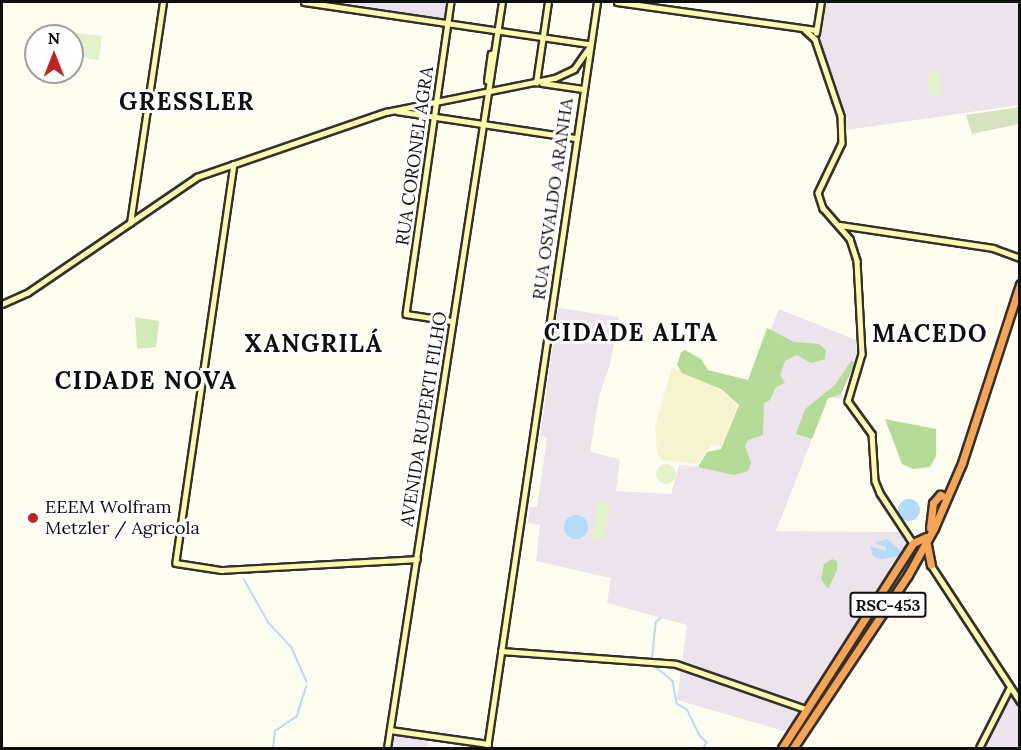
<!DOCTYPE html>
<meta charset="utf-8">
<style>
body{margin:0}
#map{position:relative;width:1021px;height:750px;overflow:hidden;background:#fffdf0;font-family:Lora,serif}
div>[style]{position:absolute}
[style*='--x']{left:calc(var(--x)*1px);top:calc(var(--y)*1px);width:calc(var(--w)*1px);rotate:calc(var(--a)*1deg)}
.industrial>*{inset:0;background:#ede3ed}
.farmland>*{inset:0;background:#f6f4cf}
.green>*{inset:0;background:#d1ebb8}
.forest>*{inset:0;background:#b4dc97}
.cemetery>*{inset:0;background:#d6e2c0}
.pitch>*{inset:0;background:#e3f2ca;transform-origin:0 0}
.round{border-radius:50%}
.water>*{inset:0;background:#b3dcf8}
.stream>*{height:1.5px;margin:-0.75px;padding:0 0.75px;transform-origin:0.75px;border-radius:0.75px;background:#b3dcf8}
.roads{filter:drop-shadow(2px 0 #313131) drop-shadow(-2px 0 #313131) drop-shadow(0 2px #313131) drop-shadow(0 -2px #313131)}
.secondary>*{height:4.5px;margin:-2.25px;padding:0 2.25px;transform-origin:2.25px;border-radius:2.25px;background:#fff9ab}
.highway>*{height:7px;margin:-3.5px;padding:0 3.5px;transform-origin:3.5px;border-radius:3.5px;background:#f9a554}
.dots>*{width:16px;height:16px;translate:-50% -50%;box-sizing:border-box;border:3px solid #fff;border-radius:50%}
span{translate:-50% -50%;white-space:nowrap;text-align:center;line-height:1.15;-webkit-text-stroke:6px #fff;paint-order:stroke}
.shield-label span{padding:2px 4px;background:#fff;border:2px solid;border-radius:4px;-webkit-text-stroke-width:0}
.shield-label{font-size:16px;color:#0f0f0f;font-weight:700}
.street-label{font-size:18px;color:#0f0f0f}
.poi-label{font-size:18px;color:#0f0f0f}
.left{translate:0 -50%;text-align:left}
.district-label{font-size:24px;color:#0f0f0f;font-weight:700;letter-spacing:1.5px}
.frame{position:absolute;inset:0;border:3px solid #0f0f0f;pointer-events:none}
.north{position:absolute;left:24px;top:24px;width:60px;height:60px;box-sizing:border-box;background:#fff;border:2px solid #9f9f9f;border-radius:50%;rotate:0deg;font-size:16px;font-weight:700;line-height:24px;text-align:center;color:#0f0f0f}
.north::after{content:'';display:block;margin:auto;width:21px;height:27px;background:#c42123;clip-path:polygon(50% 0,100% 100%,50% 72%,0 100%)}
</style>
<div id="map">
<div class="industrial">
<div style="clip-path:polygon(339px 2px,447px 2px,444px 19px)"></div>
<div style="clip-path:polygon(824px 2px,1019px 2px,1019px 105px,846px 130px,837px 88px,819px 41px)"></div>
<div style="clip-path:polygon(558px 308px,619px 317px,610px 365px,599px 396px,590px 452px,620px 459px,616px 491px,671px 494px,679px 465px,714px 468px,779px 309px,856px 340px,857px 358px,842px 388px,842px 398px,828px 398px,776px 531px,903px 532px,909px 543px,805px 704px,682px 662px,687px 625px,607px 603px,611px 578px,536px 561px,540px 525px,528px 523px,530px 507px,537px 507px,547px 438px,540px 437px)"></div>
<div style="clip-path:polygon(681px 668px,801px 709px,787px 732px,677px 700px)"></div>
<div style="clip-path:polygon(1010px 691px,1019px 706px,1019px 748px,981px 748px)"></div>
<div style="clip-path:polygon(394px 734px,429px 739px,427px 748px,392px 748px)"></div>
</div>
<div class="farmland">
<div style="clip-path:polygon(672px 367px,715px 386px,738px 405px,722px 446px,712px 445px,697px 464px,663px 460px,657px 453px,655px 427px)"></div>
</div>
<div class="green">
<div style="clip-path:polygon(135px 317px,159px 321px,156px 347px,137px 349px)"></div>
<div style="clip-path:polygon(914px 549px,885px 603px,788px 748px,783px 748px)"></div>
</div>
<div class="forest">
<div style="clip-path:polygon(767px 328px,794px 342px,819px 344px,826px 350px,825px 359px,811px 363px,797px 355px,785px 361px,780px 375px,785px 383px,776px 387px,770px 400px,764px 403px,763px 435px,748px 440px,745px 446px,751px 462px,748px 471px,734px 475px,698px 467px,707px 452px,721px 449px,739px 405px,721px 389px,682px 373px,677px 365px,681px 352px,685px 350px,701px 359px,708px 370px,748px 380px)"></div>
<div style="clip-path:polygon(851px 361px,855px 363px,841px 394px,828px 398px,812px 439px,796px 434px,805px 409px,835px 385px)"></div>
<div style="clip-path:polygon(885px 419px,936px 429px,936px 456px,930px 467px,913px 469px,902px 464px)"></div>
<div style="clip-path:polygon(832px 559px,837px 561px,837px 570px,828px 589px,821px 579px,824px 564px)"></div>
</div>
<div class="cemetery">
<div style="clip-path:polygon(1019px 107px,1019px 124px,972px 134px,966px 115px)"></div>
</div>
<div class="pitch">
<div style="clip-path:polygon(67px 32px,102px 36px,99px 60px,72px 56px,72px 36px,66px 36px)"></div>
<div style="left:941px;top:72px;width:23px;height:13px;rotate:88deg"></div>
<div class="round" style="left:656px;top:464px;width:20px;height:20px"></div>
<div style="left:598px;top:501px;width:12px;height:38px;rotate:9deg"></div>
</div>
<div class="water">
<div class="round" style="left:898px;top:499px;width:22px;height:22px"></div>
<div class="round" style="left:564px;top:515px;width:24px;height:24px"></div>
<div style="clip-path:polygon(887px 539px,901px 551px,900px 556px,881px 559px,873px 556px,870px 546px,886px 551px,886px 547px,874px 543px)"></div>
</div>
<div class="stream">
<div style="--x:244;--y:579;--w:51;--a:60.4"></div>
<div style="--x:269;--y:623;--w:34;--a:47"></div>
<div style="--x:292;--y:648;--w:37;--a:66"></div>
<div style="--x:652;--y:658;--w:36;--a:-84"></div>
<div style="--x:656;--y:622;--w:6;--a:-39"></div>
<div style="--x:652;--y:664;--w:27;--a:39"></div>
<div style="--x:673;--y:681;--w:23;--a:80"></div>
<div style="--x:677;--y:704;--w:11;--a:27"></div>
<div style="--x:687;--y:709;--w:30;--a:64"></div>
<div style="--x:700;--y:736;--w:9;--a:41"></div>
<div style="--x:707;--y:742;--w:7;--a:117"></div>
<div style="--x:273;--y:748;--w:17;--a:-83"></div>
<div style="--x:275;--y:731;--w:27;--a:-34"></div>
<div style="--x:297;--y:716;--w:31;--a:-73"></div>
</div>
<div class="roads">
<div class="secondary">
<div style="--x:304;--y:2;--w:288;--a:8.4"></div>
<div style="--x:451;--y:2;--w:315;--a:98.2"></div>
<div style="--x:406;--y:314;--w:47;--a:8.7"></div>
<div style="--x:617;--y:2;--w:201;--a:8"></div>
<div style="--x:805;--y:30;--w:13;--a:42"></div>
<div style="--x:815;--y:39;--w:81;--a:71.3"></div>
<div style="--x:841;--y:116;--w:27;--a:88"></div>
<div style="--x:842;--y:143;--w:55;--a:115.6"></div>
<div style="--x:818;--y:193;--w:16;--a:72"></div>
<div style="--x:823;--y:208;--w:41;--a:48.9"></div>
<div style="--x:850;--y:239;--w:23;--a:72"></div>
<div style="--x:857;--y:261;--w:93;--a:86.9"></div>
<div style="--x:862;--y:354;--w:49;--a:106.6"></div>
<div style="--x:848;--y:401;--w:41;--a:54"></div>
<div style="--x:872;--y:434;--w:47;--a:86.3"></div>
<div style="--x:875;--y:481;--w:13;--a:67"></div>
<div style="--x:880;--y:493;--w:60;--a:56.6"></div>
<div style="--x:816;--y:33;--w:31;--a:-81"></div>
<div style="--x:487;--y:81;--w:27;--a:-82"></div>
<div style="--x:536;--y:83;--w:82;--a:-81.6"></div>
<div style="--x:542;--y:83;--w:41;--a:8.3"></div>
<div style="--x:397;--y:111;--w:181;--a:8.6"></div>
<div style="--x:234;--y:164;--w:403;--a:98.3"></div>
<div style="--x:176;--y:563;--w:46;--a:8.8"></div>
<div style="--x:221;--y:570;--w:196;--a:-3.2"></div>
<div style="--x:130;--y:223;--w:223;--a:-81.5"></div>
<div style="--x:840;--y:225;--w:155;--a:8.5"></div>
<div style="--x:993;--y:248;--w:29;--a:20"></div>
<div style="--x:2;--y:304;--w:27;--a:-24"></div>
<div style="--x:27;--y:293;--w:206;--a:-34.3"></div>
<div style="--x:197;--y:177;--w:200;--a:-19"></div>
<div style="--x:386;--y:112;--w:172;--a:-11.4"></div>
<div style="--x:555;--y:78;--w:21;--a:-25"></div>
<div style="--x:574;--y:69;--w:24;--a:-55"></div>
<div style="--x:931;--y:565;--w:163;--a:56.8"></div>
<div style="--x:501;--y:651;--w:175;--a:4.2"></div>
<div style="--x:676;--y:664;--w:138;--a:19.1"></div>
<div style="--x:390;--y:730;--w:99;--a:8.1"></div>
<div style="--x:387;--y:748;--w:755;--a:-81.24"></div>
<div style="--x:487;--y:748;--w:754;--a:-81.61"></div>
<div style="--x:979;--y:748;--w:68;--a:-63.1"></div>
</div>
<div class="highway">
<div style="--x:930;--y:528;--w:25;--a:-83"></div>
<div style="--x:933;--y:503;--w:11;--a:-49"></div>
<div style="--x:940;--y:495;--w:5;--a:22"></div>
<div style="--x:927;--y:545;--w:20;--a:79"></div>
<div style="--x:782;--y:748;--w:243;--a:-57.4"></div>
<div style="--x:913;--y:543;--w:14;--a:-25"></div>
<div style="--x:793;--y:748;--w:208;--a:-56.4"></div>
<div style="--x:908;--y:575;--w:54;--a:-61"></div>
<div style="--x:934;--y:528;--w:71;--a:-66.7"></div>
<div style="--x:962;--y:463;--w:188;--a:-72"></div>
</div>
</div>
<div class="dots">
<div style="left:33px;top:518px;background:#c42123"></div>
</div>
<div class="shield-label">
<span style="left:888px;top:605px">RSC-453</span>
</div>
<div class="street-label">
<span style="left:415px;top:156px;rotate:-82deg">RUA CORONEL AGRA</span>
<span style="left:553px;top:199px;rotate:-82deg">RUA OSVALDO ARANHA</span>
<span style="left:424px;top:419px;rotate:-81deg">AVENIDA RUPERTI FILHO</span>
</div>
<div class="poi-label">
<span class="left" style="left:45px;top:518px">EEEM Wolfram<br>Metzler / Agricola</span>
</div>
<div class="district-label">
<span style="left:187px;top:102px">GRESSLER</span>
<span style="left:631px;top:333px">CIDADE ALTA</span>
<span style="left:930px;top:334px">MACEDO</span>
<span style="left:314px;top:344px">XANGRILÁ</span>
<span style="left:146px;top:381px">CIDADE NOVA</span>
</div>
<div class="frame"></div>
<div class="north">N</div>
</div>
